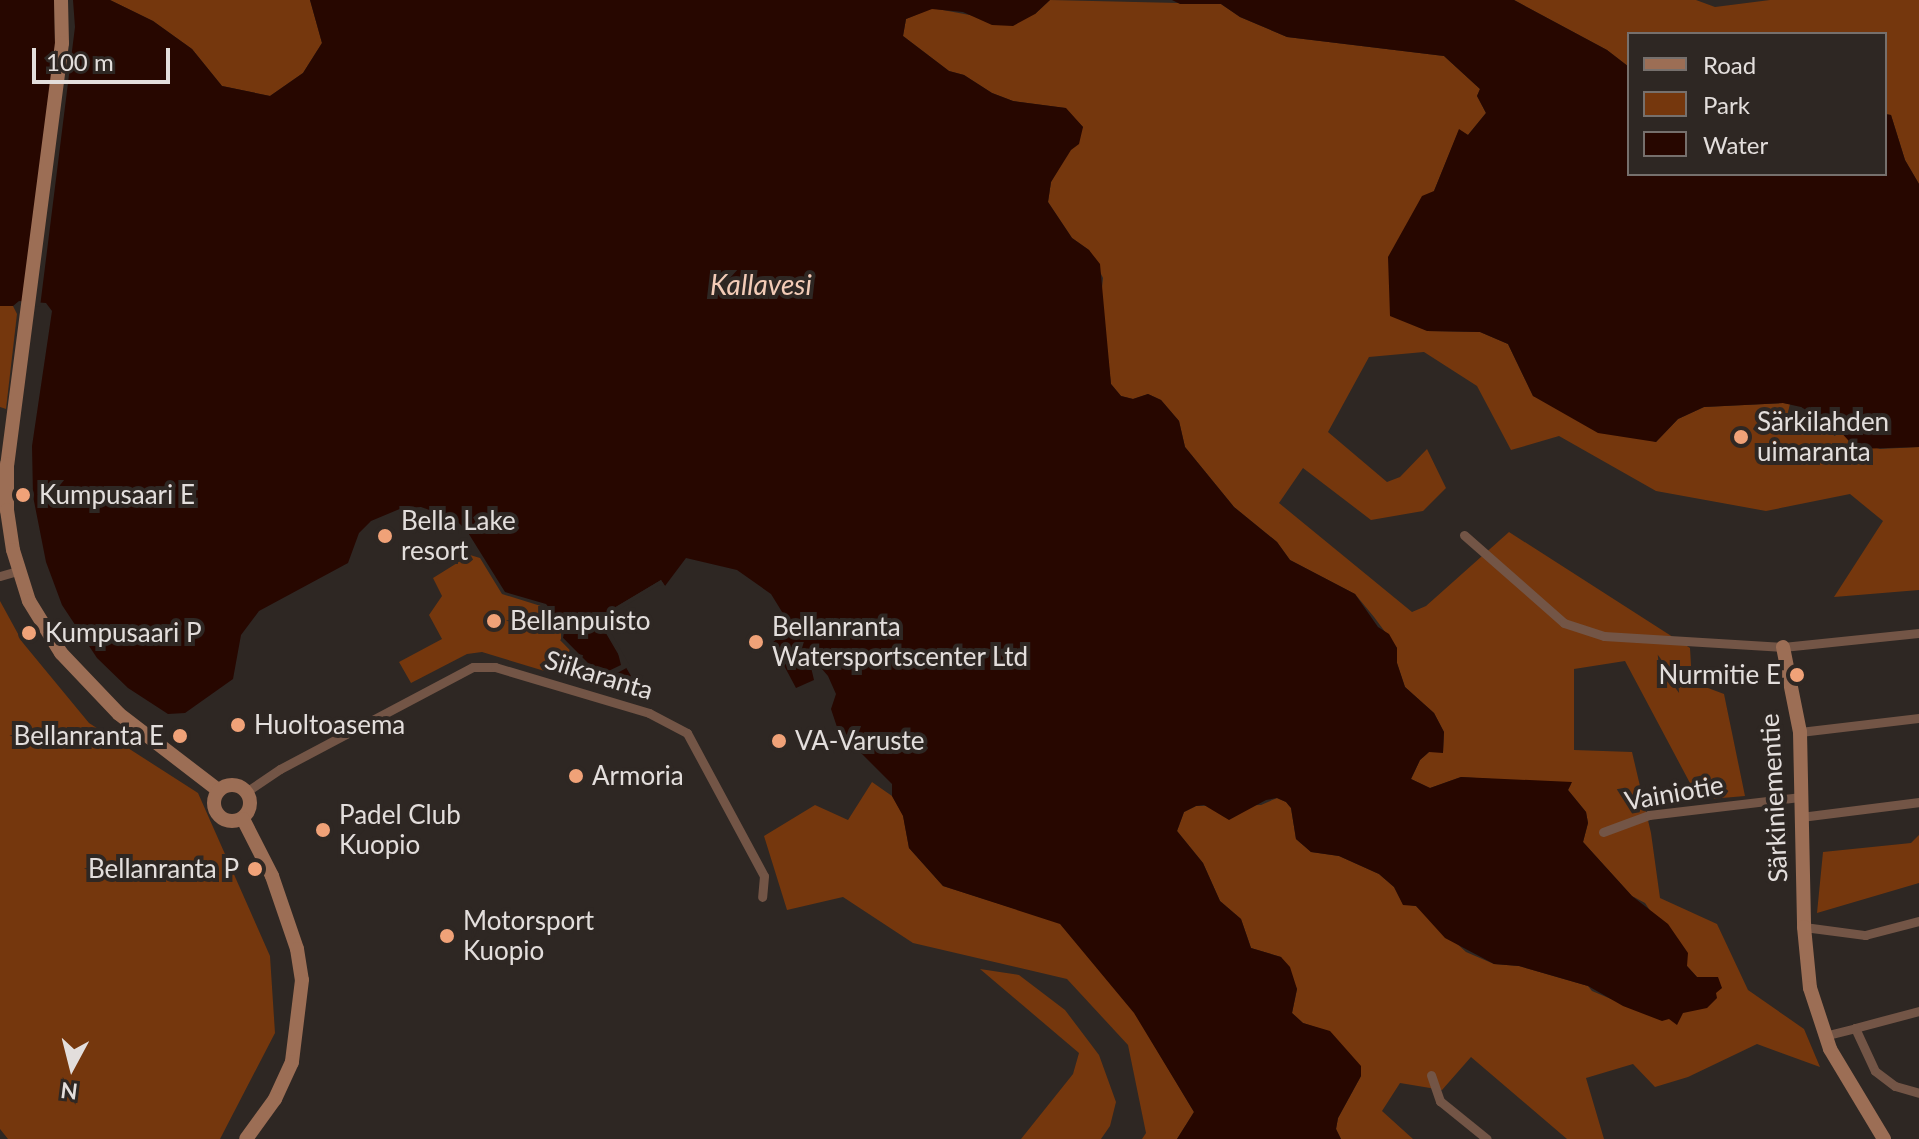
<!DOCTYPE html>
<meta charset="utf-8">
<style>
body{margin:0}
#map{position:relative;width:1919px;height:1139px;overflow:hidden;background:#2e2723;font-family:Lato,sans-serif}
div>[style]{position:absolute}
[style*='--x']{left:calc(var(--x)*1px);top:calc(var(--y)*1px);width:calc(var(--w)*1px);rotate:calc(var(--a)*1deg)}
.green>*{inset:0;background:#75370d}
.water>*{inset:0;background:#270700}
.pier>*{inset:0;background:#2e2723}
.street>*{height:9px;margin:-4.5px;padding:0 4.5px;transform-origin:4.5px;border-radius:4.5px;background:#735546}
.secondary>*{height:14px;margin:-7px;padding:0 7px;transform-origin:7px;border-radius:7px;background:#9c6e55}
.secondary>.ring{margin:-7px;padding:0;box-sizing:content-box;background:none;border:14px solid #9c6e55;border-radius:50%}
.dots>*{width:22px;height:22px;translate:-50% -50%;box-sizing:border-box;border:4px solid #2e2723;border-radius:50%}
span{translate:-50% -50%;white-space:nowrap;text-align:center;line-height:1.15;-webkit-text-stroke:8px #2e2723;paint-order:stroke}
.poi-label{font-size:26px;color:#e3dedc}
.left{translate:0 -50%;text-align:left}
.right{translate:-100% -50%;text-align:right}
.street-label{font-size:26px;color:#e3dedc}
.water-label{font-size:28px;color:#f3ccb7;font-style:italic}
.legend{position:absolute;left:1627px;top:32px;width:260px;height:144px;box-sizing:border-box;background:#2e2723;border:2px solid #76706d;margin:0;padding:10px 14px;list-style:none;font-size:24px;color:#e3dedc}
.legend li{display:flex;align-items:center;gap:16px;height:40px}
.legend b{width:40px;border:2px solid #76706d}
.north{position:absolute;left:32px;top:1027px;width:80px;height:80px;-webkit-text-stroke:6px #2e2723;paint-order:stroke;rotate:187deg;font-size:22px;font-weight:700;line-height:32px;text-align:center;color:#e3dedc}
.north::after{content:'';display:block;margin:auto;width:28px;height:36px;background:#e3dedc;clip-path:polygon(50% 0,100% 100%,50% 72%,0 100%)}
.scale{position:absolute;left:32px;top:48px;width:138px;height:36px;box-sizing:border-box;border:4px solid #e3dedc;border-top:0;padding-left:10px;font-size:24px;line-height:28px;white-space:nowrap;color:#e3dedc;-webkit-text-stroke:6px #2e2723;paint-order:stroke}
</style>
<div id="map">
<div class="green">
<div style="clip-path:polygon(110px 0,310px 0,322px 43px,303px 73px,270px 96px,222px 86px,192px 49px,153px 21px)"></div>
<div style="clip-path:polygon(1050px 0,1221px 4px,1240px 17px,1287px 37px,1444px 56px,1480px 89px,1477px 96px,1486px 113px,1468px 135px,1459px 130px,1434px 191px,1427px 331px,1480px 332px,1508px 344px,1533px 396px,1656px 442px,1678px 419px,1704px 407px,1783px 403px,1790px 404px,1787px 416px,1810px 421px,1835px 436px,1839px 430px,1849px 439px,1880px 449px,1919px 447px,1919px 590px,1834px 597px,1883px 521px,1850px 494px,1766px 511px,1656px 491px,1559px 436px,1511px 450px,1477px 386px,1424px 352px,1369px 357px,1328px 432px,1387px 482px,1400px 477px,1427px 449px,1446px 488px,1423px 511px,1371px 520px,1303px 468px,1279px 503px,1412px 612px,1426px 606px,1509px 532px,1690px 648px,1692px 682px,1724px 694px,1745px 796px,1699px 800px,1625px 661px,1574px 669px,1574px 750px,1632px 752px,1651px 833px,1660px 898px,1717px 924px,1748px 990px,1804px 1029px,1820px 1067px,1757px 1044px,1688px 1077px,1655px 1087px,1633px 1064px,1586px 1078px,1604px 1139px,1567px 1139px,1471px 1057px,1442px 1090px,1400px 1083px,1382px 1111px,1413px 1139px,1341px 1139px,1336px 1129px,1338px 1118px,1361px 1076px,1330px 1032px,1303px 1023px,1292px 1013px,1297px 989px,1281px 957px,1251px 948px,1241px 919px,1220px 901px,1203px 863px,1177px 831px,1184px 812px,1196px 806px,1261px 805px,1277px 798px,1286px 802px,1291px 808px,1296px 839px,1311px 852px,1339px 856px,1379px 874px,1394px 887px,1403px 904px,1416px 906px,1466px 952px,1494px 964px,1519px 966px,1588px 986px,1592px 991px,1661px 1020px,1695px 1008px,1708px 980px,1697px 977px,1687px 966px,1645px 903px,1632px 896px,1583px 842px,1588px 823px,1586px 812px,1568px 790px,1571px 784px,1461px 777px,1430px 788px,1411px 779px,1420px 760px,1429px 752px,1443px 752px,1444px 732px,1434px 713px,1405px 687px,1397px 663px,1397px 648px,1374px 617px,1355px 594px,1290px 560px,1277px 542px,1234px 507px,1185px 447px,1179px 421px,1161px 400px,1148px 394px,1133px 399px,1121px 396px,1111px 384px,1101px 298px,1103px 278px,1089px 250px,1072px 238px,1048px 202px,1051px 182px,1083px 127px,1065px 108px,1013px 101px,992px 93px,964px 75px,949px 71px,903px 36px,906px 19px,932px 8px,975px 16px,1035px 14px)"></div>
<div style="clip-path:polygon(1514px 0,1696px 0,1715px 7px,1770px 0,1919px 0,1919px 184px,1905px 160px,1891px 115px,1885px 114px,1885px 34px,1629px 34px,1629px 67px,1607px 50px)"></div>
<div style="clip-path:polygon(0 306px,13px 306px,17px 314px,6px 409px,0 407px)"></div>
<div style="clip-path:polygon(470px 555px,480px 558px,502px 594px,544px 607px,561px 628px,561px 640px,570px 649px,561px 676px,482px 652px,467px 654px,411px 683px,399px 662px,442px 639px,429px 615px,442px 596px,433px 578px)"></div>
<div style="clip-path:polygon(0 601px,23px 643px,89px 723px,198px 793px,270px 956px,275px 1033px,220px 1139px,8px 1139px,0 1129px)"></div>
<div style="clip-path:polygon(872px 782px,892px 796px,903px 815px,909px 848px,943px 886px,1060px 923px,1135px 1013px,1194px 1112px,1177px 1139px,1142px 1139px,1146px 1133px,1128px 1045px,1067px 979px,913px 943px,843px 897px,787px 910px,764px 836px,815px 805px,848px 820px)"></div>
<div style="clip-path:polygon(1919px 835px,1919px 883px,1817px 913px,1823px 852px,1911px 843px)"></div>
<div style="clip-path:polygon(980px 969px,1019px 975px,1065px 1010px,1099px 1055px,1116px 1102px,1110px 1126px,1101px 1139px,1021px 1139px,1073px 1074px,1079px 1053px)"></div>
</div>
<div class="water">
<div style="clip-path:polygon(0 0,110px 0,153px 21px,192px 49px,222px 86px,270px 96px,303px 73px,322px 43px,310px 0,1050px 0,1035px 14px,1013px 26px,992px 25px,963px 12px,932px 9px,906px 19px,903px 36px,949px 71px,964px 75px,992px 93px,1013px 101px,1066px 108px,1083px 127px,1079px 144px,1071px 150px,1051px 182px,1048px 202px,1072px 238px,1089px 250px,1100px 264px,1111px 384px,1121px 396px,1133px 399px,1148px 394px,1161px 400px,1179px 421px,1185px 447px,1234px 507px,1277px 542px,1290px 560px,1355px 594px,1378px 627px,1389px 634px,1397px 648px,1397px 663px,1405px 687px,1434px 713px,1444px 732px,1443px 753px,1429px 752px,1420px 760px,1411px 779px,1430px 788px,1461px 777px,1572px 782px,1568px 790px,1586px 812px,1588px 823px,1583px 842px,1632px 896px,1668px 924px,1688px 953px,1687px 966px,1697px 977px,1718px 977px,1722px 988px,1716px 993px,1717px 998px,1707px 1008px,1683px 1013px,1677px 1025px,1669px 1019px,1662px 1021px,1623px 1006px,1588px 986px,1519px 966px,1494px 964px,1445px 938px,1416px 906px,1403px 905px,1394px 887px,1379px 874px,1339px 856px,1311px 852px,1296px 839px,1291px 808px,1286px 802px,1277px 798px,1266px 800px,1229px 820px,1204px 805px,1196px 806px,1184px 812px,1177px 831px,1203px 863px,1220px 901px,1241px 919px,1251px 948px,1281px 957px,1290px 967px,1297px 989px,1292px 1013px,1303px 1023px,1330px 1031px,1361px 1066px,1361px 1076px,1338px 1118px,1336px 1129px,1341px 1139px,1177px 1139px,1194px 1112px,1134px 1013px,1060px 924px,943px 886px,909px 848px,903px 816px,892px 796px,892px 784px,838px 730px,831px 709px,836px 694px,828px 676px,816px 662px,810px 663px,814px 680px,796px 688px,772px 643px,785px 632px,787px 620px,771px 594px,737px 570px,686px 558px,665px 586px,661px 580px,604px 614px,606px 619px,600px 623px,631px 676px,617px 684px,604px 680px,563px 638px,565px 627px,546px 604px,505px 592px,467px 531px,455px 519px,421px 507px,402px 508px,371px 521px,359px 533px,348px 563px,259px 611px,241px 635px,233px 679px,185px 713px,168px 714px,128px 688px,97px 658px,62px 605px,46px 562px,33px 496px,32px 446px,52px 311px,46px 303px,19px 301px,13px 306px,0 306px)"></div>
<div style="clip-path:polygon(1172px 0,1514px 0,1607px 50px,1629px 67px,1629px 174px,1885px 174px,1885px 114px,1891px 115px,1905px 160px,1919px 184px,1919px 447px,1856px 449px,1839px 430px,1801px 407px,1783px 403px,1704px 407px,1678px 419px,1656px 442px,1598px 433px,1533px 396px,1508px 344px,1480px 332px,1427px 331px,1390px 316px,1388px 257px,1422px 196px,1434px 191px,1459px 129px,1468px 135px,1486px 113px,1477px 96px,1480px 89px,1444px 56px,1287px 37px,1240px 17px,1221px 4px,1180px 4px)"></div>
</div>
<div class="pier">
<div style="clip-path:polygon(54px 0,73px 0,75px 27px,40px 307px,22px 305px,55px 46px)"></div>
<div style="clip-path:polygon(661px 580px,665px 586px,659px 585px,609px 616px,606px 624px,630px 666px,601px 682px,560px 640px,563px 638px,600px 675px,621px 665px,617px 649px,600px 623px,606px 619px,604px 614px)"></div>
</div>
<div class="street">
<div style="--x:1464;--y:535;--w:133;--a:41.3"></div>
<div style="--x:1564;--y:623;--w:42;--a:18"></div>
<div style="--x:1604;--y:636;--w:179;--a:3.5"></div>
<div style="--x:1783;--y:647;--w:137;--a:-5.9"></div>
<div style="--x:0;--y:576;--w:18;--a:-16"></div>
<div style="--x:1800;--y:732;--w:120;--a:-6.7"></div>
<div style="--x:246;--y:792;--w:41;--a:-34.1"></div>
<div style="--x:280;--y:769;--w:218;--a:-27.9"></div>
<div style="--x:473;--y:667;--w:22;--a:0"></div>
<div style="--x:495;--y:667;--w:161;--a:16.6"></div>
<div style="--x:649;--y:713;--w:43;--a:27.8"></div>
<div style="--x:687;--y:733;--w:162;--a:61.7"></div>
<div style="--x:764;--y:876;--w:21;--a:95"></div>
<div style="--x:1801;--y:817;--w:119;--a:-7.2"></div>
<div style="--x:1603;--y:832;--w:49;--a:-20.3"></div>
<div style="--x:1649;--y:815;--w:153;--a:-6.8"></div>
<div style="--x:1804;--y:927;--w:62;--a:7.5"></div>
<div style="--x:1865;--y:935;--w:56;--a:-14.5"></div>
<div style="--x:1855;--y:1028;--w:66;--a:-14.9"></div>
<div style="--x:1824;--y:1036;--w:32;--a:-14"></div>
<div style="--x:1855;--y:1028;--w:47;--a:65.1"></div>
<div style="--x:1875;--y:1071;--w:25;--a:37"></div>
<div style="--x:1895;--y:1086;--w:25;--a:16"></div>
<div style="--x:1431;--y:1075;--w:28;--a:71"></div>
<div style="--x:1440;--y:1101;--w:60;--a:39"></div>
</div>
<div class="secondary">
<div style="--x:61;--y:0;--w:43;--a:88.7"></div>
<div style="--x:62;--y:43;--w:425;--a:97.4"></div>
<div style="--x:7;--y:464;--w:46;--a:90"></div>
<div style="--x:7;--y:510;--w:40;--a:81.5"></div>
<div style="--x:13;--y:550;--w:53;--a:72.6"></div>
<div style="--x:29;--y:601;--w:61;--a:58.4"></div>
<div style="--x:61;--y:653;--w:84;--a:46.4"></div>
<div style="--x:119;--y:714;--w:125;--a:37.5"></div>
<div style="--x:1783;--y:647;--w:87;--a:78.7"></div>
<div style="--x:1800;--y:732;--w:195;--a:88.8"></div>
<div style="--x:1804;--y:927;--w:61;--a:84.4"></div>
<div style="--x:1810;--y:988;--w:64;--a:71.8"></div>
<div style="--x:1830;--y:1049;--w:105;--a:59"></div>
<div class="ring" style="left:214px;top:785px;width:22px;height:22px"></div>
<div style="--x:243;--y:819;--w:64;--a:63"></div>
<div style="--x:272;--y:876;--w:77;--a:71.1"></div>
<div style="--x:297;--y:949;--w:31;--a:81"></div>
<div style="--x:302;--y:980;--w:83;--a:97"></div>
<div style="--x:292;--y:1062;--w:41;--a:114.7"></div>
<div style="--x:275;--y:1099;--w:49;--a:125.9"></div>
</div>
<div class="dots">
<div style="left:1741px;top:437px;background:#f0a278"></div>
<div style="left:23px;top:495px;background:#f0a278"></div>
<div style="left:385px;top:536px;background:#f0a278"></div>
<div style="left:494px;top:621px;background:#f0a278"></div>
<div style="left:29px;top:633px;background:#f0a278"></div>
<div style="left:756px;top:642px;background:#f0a278"></div>
<div style="left:1797px;top:675px;background:#f0a278"></div>
<div style="left:238px;top:725px;background:#f0a278"></div>
<div style="left:180px;top:736px;background:#f0a278"></div>
<div style="left:779px;top:741px;background:#f0a278"></div>
<div style="left:576px;top:776px;background:#f0a278"></div>
<div style="left:323px;top:830px;background:#f0a278"></div>
<div style="left:255px;top:869px;background:#f0a278"></div>
<div style="left:447px;top:936px;background:#f0a278"></div>
</div>
<div class="poi-label">
<span class="left" style="left:1757px;top:437px">Särkilahden<br>uimaranta</span>
<span class="left" style="left:39px;top:495px">Kumpusaari E</span>
<span class="left" style="left:401px;top:536px">Bella Lake<br>resort</span>
<span class="left" style="left:510px;top:621px">Bellanpuisto</span>
<span class="left" style="left:772px;top:642px">Bellanranta<br>Watersportscenter Ltd</span>
<span class="left" style="left:45px;top:633px">Kumpusaari P</span>
<span class="right" style="left:1781px;top:675px">Nurmitie E</span>
<span class="left" style="left:254px;top:725px">Huoltoasema</span>
<span class="right" style="left:164px;top:736px">Bellanranta E</span>
<span class="left" style="left:795px;top:741px">VA-Varuste</span>
<span class="left" style="left:592px;top:776px">Armoria</span>
<span class="left" style="left:339px;top:830px">Padel Club<br>Kuopio</span>
<span class="right" style="left:239px;top:869px">Bellanranta P</span>
<span class="left" style="left:463px;top:936px">Motorsport<br>Kuopio</span>
</div>
<div class="street-label">
<span style="left:599px;top:675px;rotate:17deg">Siikaranta</span>
<span style="left:1674px;top:793px;rotate:-10deg">Vainiotie</span>
<span style="left:1774px;top:798px;rotate:-93deg">Särkiniementie</span>
</div>
<div class="water-label">
<span style="left:761px;top:284px">Kallavesi</span>
</div>
<ul class="legend">
<li><b style="height:10px;background:#9c6e55"></b>Road</li>
<li><b style="height:22px;background:#75370d"></b>Park</li>
<li><b style="height:22px;background:#270700"></b>Water</li>
</ul>
<div class="north">N</div>
<div class="scale">100 m</div>
</div>
